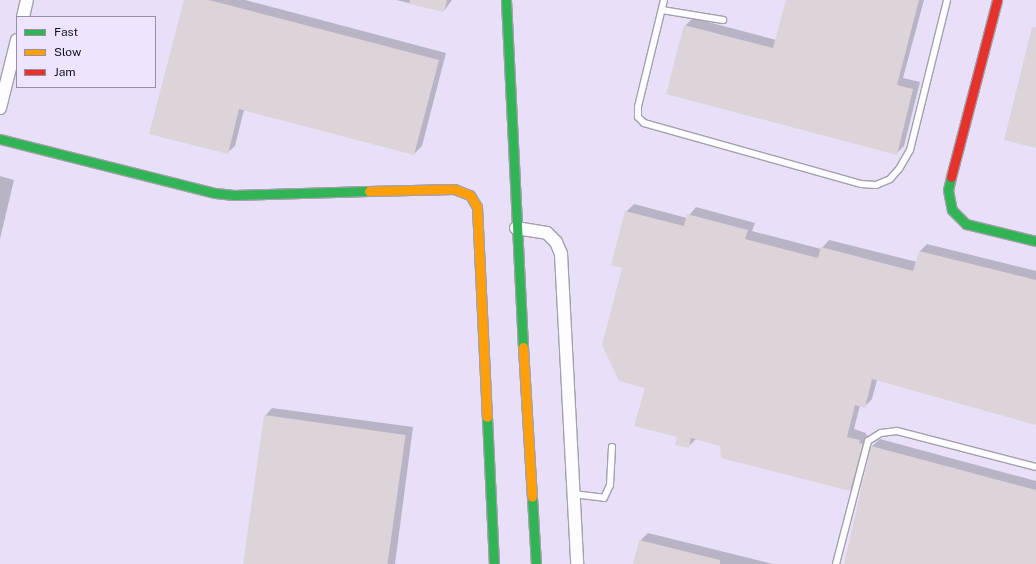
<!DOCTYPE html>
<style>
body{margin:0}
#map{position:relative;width:1036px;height:564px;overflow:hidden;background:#efeaf8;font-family:"Public Sans",sans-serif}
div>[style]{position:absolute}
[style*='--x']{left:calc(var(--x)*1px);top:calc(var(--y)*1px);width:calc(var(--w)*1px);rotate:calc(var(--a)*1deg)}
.built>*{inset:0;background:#e8e0f8}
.shadow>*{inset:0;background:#0003}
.building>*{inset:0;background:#dcd4d9;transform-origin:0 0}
.roads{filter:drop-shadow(1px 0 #a4a0aa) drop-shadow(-1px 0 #a4a0aa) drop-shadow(0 1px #a4a0aa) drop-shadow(0 -1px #a4a0aa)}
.lane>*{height:6px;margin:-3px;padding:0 3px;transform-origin:3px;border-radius:3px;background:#fdfcfe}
.street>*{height:12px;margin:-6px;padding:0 6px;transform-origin:6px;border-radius:6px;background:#fdfcfe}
.fast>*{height:9px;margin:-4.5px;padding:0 4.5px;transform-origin:4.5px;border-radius:4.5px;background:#30b455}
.slow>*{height:9px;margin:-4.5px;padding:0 4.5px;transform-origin:4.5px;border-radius:4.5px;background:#ff9f0a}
.jam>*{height:9px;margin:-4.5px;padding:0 4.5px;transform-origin:4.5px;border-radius:4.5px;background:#e5322d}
span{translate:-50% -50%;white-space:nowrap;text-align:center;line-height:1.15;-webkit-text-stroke:3.5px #ede4fe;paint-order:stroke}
.legend{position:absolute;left:16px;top:16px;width:140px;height:72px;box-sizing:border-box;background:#ede4fe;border:1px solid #9790a4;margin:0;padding:5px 7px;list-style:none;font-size:12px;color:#16131c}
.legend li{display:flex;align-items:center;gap:8px;height:20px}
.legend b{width:20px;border:1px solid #9790a4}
</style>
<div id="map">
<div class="built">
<div style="clip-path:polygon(evenodd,0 0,1036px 0,1036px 564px,0 564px,0 0,17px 17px,155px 17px,155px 87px,17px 87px,17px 17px)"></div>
</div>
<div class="shadow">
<div style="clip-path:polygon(185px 0,245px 0,446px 53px,422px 146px,414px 154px,244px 110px,235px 146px,227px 153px)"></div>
<div style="clip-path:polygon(396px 0,452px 0,444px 11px)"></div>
<div style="clip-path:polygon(787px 0,924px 0,903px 78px,920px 82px,904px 146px,896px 154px,685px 26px,693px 18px,776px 40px)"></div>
<div style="clip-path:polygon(0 176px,14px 180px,0 239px)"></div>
<div style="clip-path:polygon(634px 204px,687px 218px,696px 207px,755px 223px,752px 231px,821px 249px,829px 240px,917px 262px,920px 251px,927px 244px,1036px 271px,1036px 424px,877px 380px,872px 399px,865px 406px,860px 405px,854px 429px,866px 433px,866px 435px,870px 436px,858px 482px,850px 490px,721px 445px,696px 439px,688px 447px,678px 437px,646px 387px,623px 267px,626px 212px)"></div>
<div style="clip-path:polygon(272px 408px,413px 427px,395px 564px,244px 564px,265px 416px)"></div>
<div style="clip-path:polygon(880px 439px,1036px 481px,1036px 564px,845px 564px,872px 446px)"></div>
<div style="clip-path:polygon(648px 533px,773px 564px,634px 564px,640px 541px)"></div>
</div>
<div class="building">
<div style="clip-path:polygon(184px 0,209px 0,439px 60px,414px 155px,239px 109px,228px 154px,149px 134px)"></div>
<div style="clip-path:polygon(410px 0,447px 0,444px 12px,409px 4px)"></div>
<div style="clip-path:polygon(786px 0,919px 0,897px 85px,913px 89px,897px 155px,666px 94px,684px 25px,773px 48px)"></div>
<div style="clip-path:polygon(1032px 27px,1036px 27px,1036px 148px,1004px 140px)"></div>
<div style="clip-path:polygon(625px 211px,684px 226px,687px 214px,748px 230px,745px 239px,818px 258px,821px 247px,913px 271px,919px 251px,1036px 280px,1036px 425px,872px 379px,865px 408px,855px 405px,847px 437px,860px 440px,859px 443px,863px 444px,850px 491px,721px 458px,720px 446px,691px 438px,689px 448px,675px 445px,677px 437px,634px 426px,645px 388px,619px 381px,602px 345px,622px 268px,611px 265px)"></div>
<div style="left:264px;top:415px;width:143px;height:150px;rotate:8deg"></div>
<div style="clip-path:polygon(871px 446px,1036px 490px,1036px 564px,844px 564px)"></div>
<div style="clip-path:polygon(639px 540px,720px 560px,720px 564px,633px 564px)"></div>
</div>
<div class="roads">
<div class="lane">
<div style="--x:664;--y:0;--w:110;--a:103.7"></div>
<div style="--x:638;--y:107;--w:10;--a:90"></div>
<div style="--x:638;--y:117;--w:8;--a:45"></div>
<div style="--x:644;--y:123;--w:225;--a:15.7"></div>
<div style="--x:861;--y:184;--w:15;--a:4"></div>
<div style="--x:876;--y:185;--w:15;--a:-23"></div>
<div style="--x:890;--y:179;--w:13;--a:-48"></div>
<div style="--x:899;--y:169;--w:22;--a:-60"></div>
<div style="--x:910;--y:150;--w:154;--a:-76.1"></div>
<div style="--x:662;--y:10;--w:62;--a:9.3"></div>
<div style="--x:573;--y:494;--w:31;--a:7"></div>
<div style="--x:604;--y:498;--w:14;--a:-65"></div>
<div style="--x:610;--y:485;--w:38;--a:-87"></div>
<div style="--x:836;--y:564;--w:127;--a:-75.4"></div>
<div style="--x:868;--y:441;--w:15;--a:-32"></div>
<div style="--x:881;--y:433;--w:16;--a:-7"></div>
<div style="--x:897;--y:431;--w:144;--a:14.5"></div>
</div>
<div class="street">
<div style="--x:23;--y:17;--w:17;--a:-77"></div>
<div style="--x:0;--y:108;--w:70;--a:-76"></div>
<div style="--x:516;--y:228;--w:31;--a:9"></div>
<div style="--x:547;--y:233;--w:13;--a:45"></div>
<div style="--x:556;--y:242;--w:13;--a:67"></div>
<div style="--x:561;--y:254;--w:310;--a:87"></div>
</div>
<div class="fast">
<div style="--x:506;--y:0;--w:347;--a:87.2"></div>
<div style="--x:0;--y:139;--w:222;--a:14.1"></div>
<div style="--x:215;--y:193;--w:19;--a:6"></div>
<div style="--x:234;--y:195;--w:135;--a:-1.7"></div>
<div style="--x:951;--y:177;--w:13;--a:103"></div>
<div style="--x:948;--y:190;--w:20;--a:79"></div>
<div style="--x:952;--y:210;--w:20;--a:45"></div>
<div style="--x:966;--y:224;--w:72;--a:13.7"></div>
<div style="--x:487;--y:417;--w:147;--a:87.3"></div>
<div style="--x:532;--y:497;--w:67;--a:86.6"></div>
</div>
<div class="slow">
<div style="--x:369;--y:191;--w:85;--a:-1.3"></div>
<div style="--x:454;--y:189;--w:17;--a:21"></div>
<div style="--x:470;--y:195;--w:14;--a:60"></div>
<div style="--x:477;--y:207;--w:210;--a:87.3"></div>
<div style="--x:523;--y:347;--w:150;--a:86.6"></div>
</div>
<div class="jam">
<div style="--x:951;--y:177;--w:183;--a:-75.4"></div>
</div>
</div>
<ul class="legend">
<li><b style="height:5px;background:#30b455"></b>Fast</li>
<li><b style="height:5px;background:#ff9f0a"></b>Slow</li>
<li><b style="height:5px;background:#e5322d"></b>Jam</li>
</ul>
</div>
